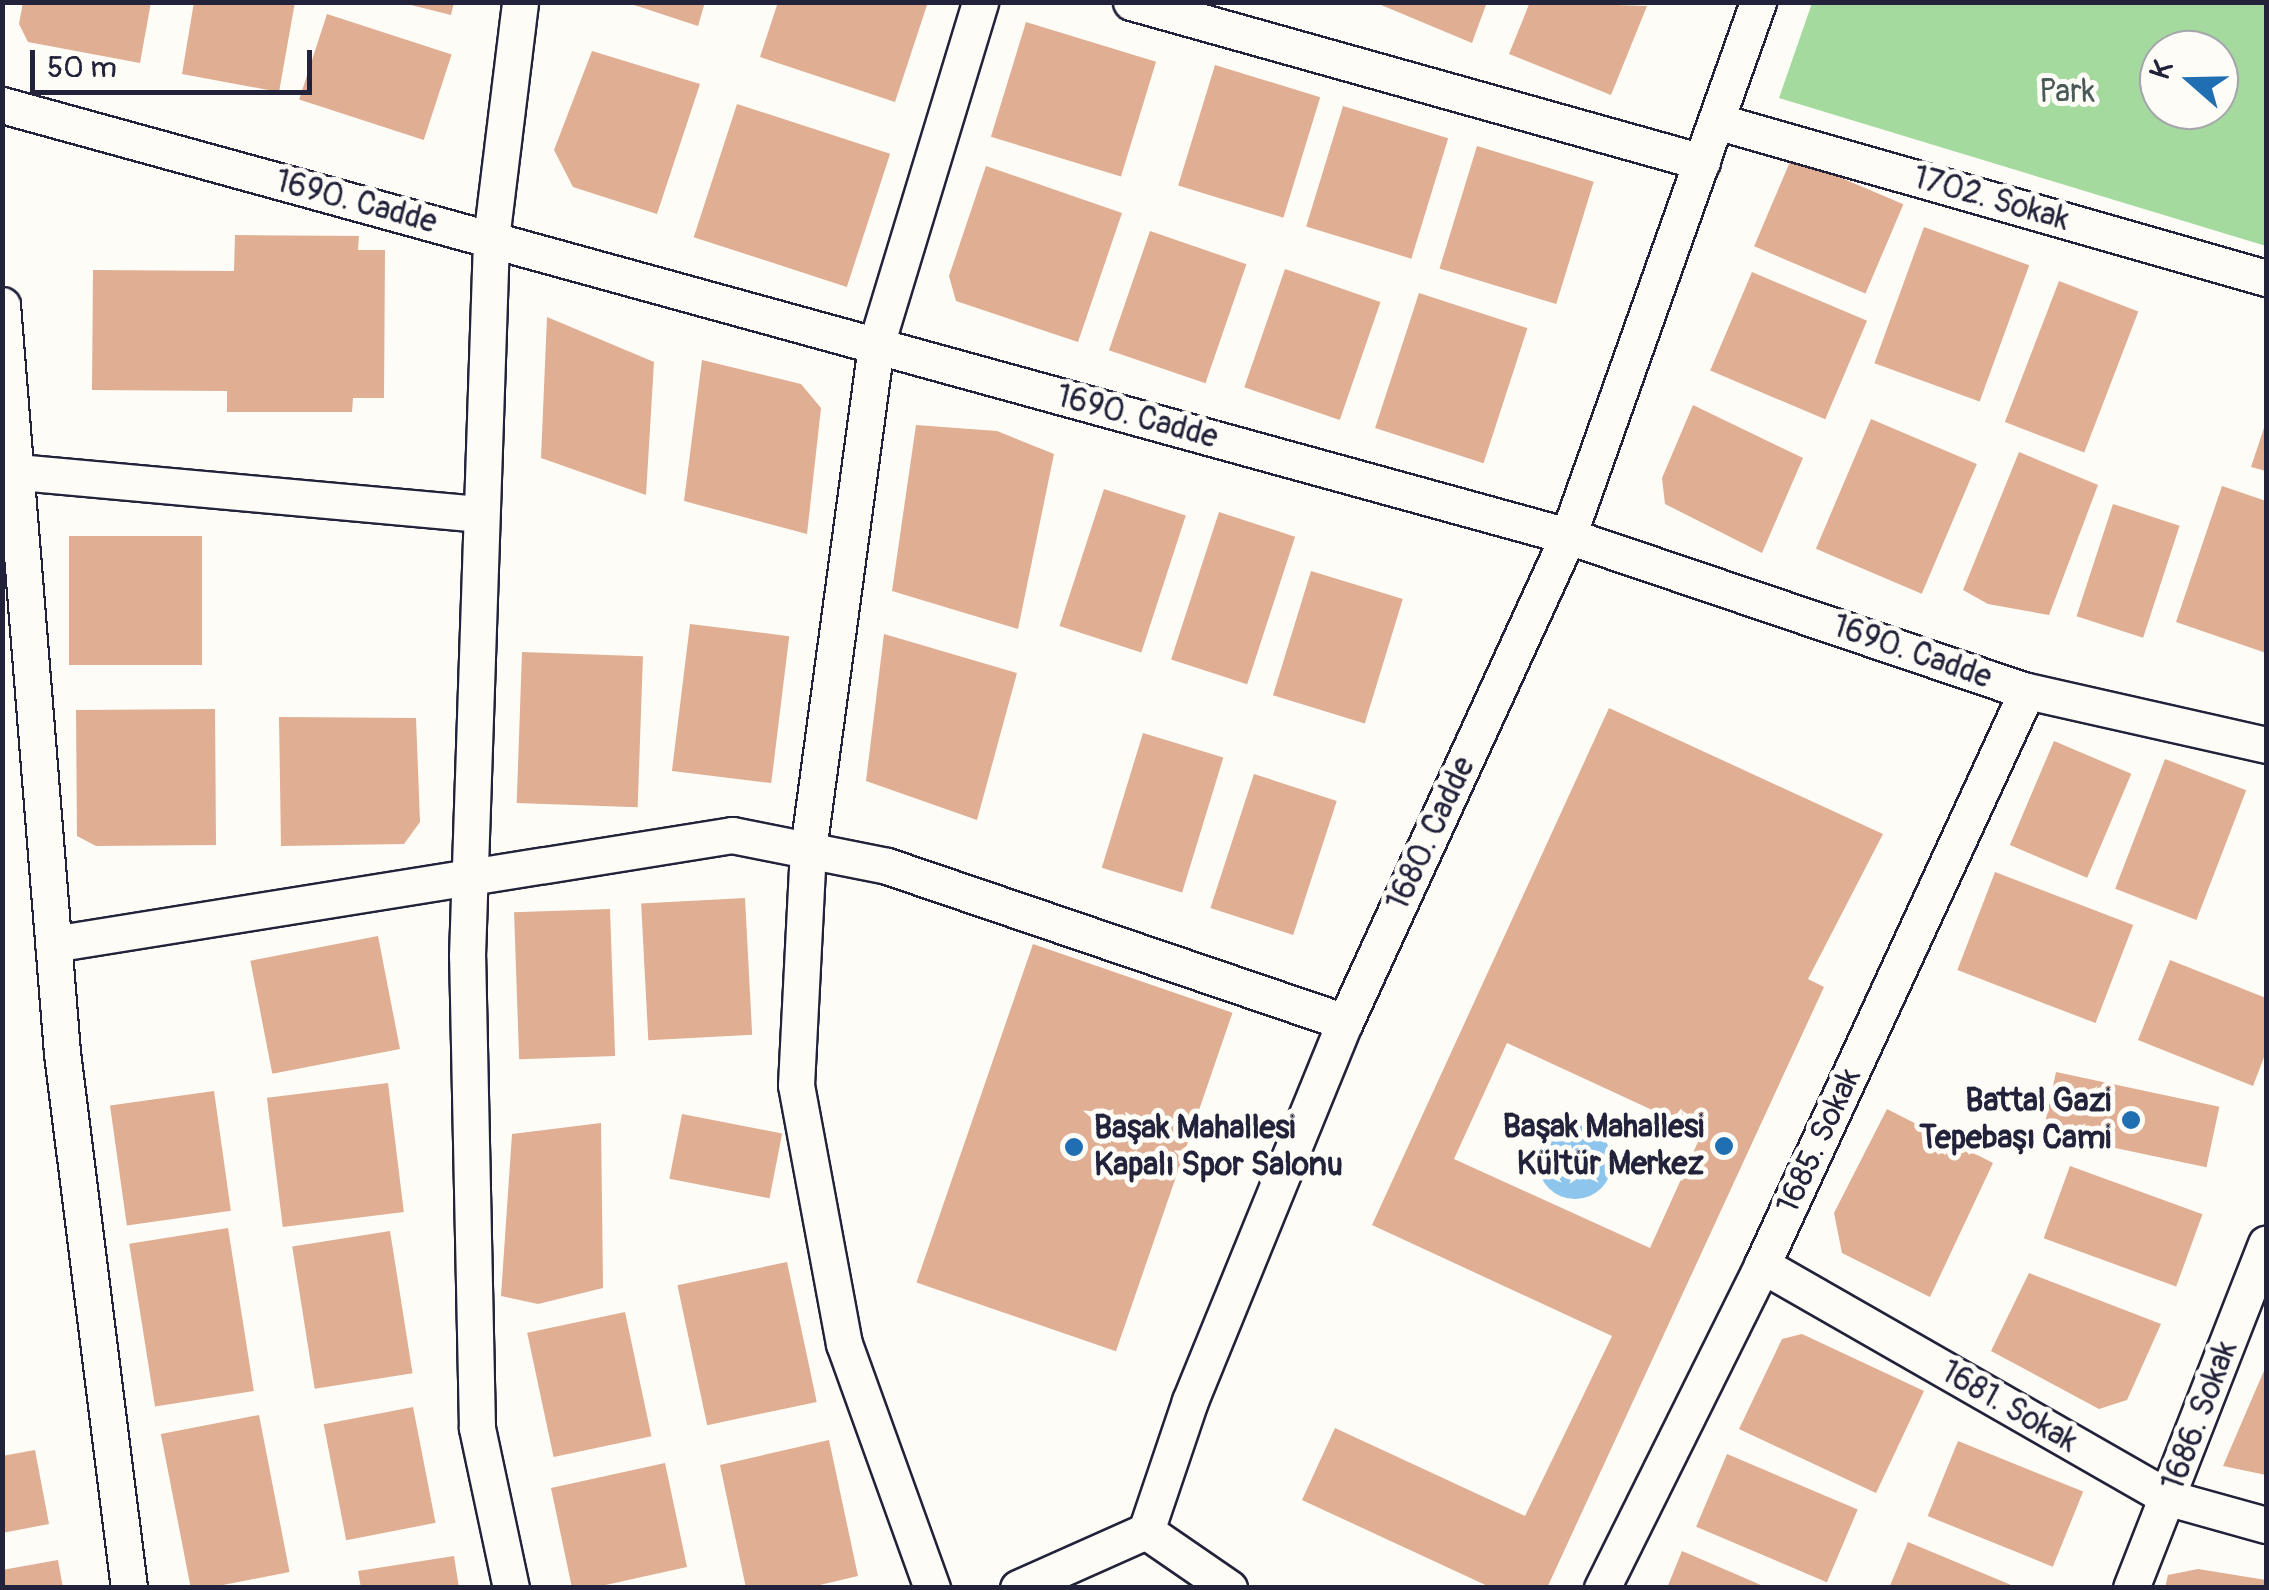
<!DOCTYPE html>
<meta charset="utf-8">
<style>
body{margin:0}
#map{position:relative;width:2269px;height:1590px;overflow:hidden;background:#fdfcf7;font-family:Pangolin,sans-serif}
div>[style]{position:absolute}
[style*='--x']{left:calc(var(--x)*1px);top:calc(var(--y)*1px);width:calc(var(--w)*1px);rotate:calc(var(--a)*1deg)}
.green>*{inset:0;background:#a4da9d}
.water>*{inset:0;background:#8dc5ec}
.round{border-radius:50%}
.building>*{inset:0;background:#e0ae92;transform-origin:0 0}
.roads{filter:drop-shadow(2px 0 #22223b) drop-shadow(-2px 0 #22223b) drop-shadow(0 2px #22223b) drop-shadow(0 -2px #22223b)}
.minor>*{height:35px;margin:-17.5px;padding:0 17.5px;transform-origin:17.5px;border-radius:17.5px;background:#fdfcf7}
.dots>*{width:28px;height:28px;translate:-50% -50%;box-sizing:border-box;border:5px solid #fdfcf7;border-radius:50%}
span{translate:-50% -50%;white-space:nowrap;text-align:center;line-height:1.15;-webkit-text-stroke:10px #fdfcf7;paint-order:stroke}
.park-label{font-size:32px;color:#495958}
.street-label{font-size:32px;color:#22223b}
.poi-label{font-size:32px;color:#22223b;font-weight:700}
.right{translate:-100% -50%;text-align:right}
.left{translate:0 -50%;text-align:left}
.frame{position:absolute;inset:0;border:5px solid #22223b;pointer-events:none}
.north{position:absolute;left:2139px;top:30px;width:100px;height:100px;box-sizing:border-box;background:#fdfcf7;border:2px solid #a5a5ac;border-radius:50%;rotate:290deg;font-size:28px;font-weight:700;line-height:40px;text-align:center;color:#22223b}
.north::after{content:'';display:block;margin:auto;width:35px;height:45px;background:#1f6fb2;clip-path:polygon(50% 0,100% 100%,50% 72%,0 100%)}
.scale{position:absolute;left:30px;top:50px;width:282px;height:45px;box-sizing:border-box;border:5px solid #22223b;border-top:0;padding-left:12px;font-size:30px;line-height:35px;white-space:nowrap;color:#22223b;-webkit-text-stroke:8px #fdfcf7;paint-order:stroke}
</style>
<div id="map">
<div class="green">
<div style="clip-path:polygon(evenodd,1812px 3px,2266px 3px,2266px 246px,1779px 98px,1812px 3px,2159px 50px,2219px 50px,2219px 110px,2159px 110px,2159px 50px)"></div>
</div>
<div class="water">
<div class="round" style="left:1538px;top:1125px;width:74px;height:74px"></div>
</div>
<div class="building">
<div style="clip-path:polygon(23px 2px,151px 2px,140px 63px,28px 42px,19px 24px)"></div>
<div style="clip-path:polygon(194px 2px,295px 2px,279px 92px,182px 74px)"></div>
<div style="clip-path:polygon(399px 2px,454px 2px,451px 15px)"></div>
<div style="clip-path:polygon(625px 2px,705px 2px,698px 26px)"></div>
<div style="clip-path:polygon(778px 2px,928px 2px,895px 102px,760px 57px)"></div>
<div style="clip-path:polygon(1374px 2px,1487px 2px,1472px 43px)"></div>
<div style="clip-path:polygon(1530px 2px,1647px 6px,1611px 95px,1509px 54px)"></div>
<div style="left:327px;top:14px;width:131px;height:90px;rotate:18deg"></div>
<div style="left:1026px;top:22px;width:136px;height:120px;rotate:17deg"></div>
<div style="clip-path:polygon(592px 51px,700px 84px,657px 214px,573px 187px,554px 150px)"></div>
<div style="left:1215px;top:65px;width:110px;height:126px;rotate:17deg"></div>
<div style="left:737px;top:104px;width:161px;height:140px;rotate:18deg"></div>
<div style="left:1343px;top:106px;width:110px;height:126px;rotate:17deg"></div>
<div style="left:1477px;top:146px;width:122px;height:128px;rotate:17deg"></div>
<div style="left:1792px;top:157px;width:121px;height:97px;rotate:23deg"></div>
<div style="clip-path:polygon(986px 166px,1122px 213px,1078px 342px,956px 301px,949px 276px)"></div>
<div style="left:1924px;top:227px;width:112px;height:145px;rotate:20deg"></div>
<div style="left:1150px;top:231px;width:102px;height:126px;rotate:19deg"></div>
<div style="clip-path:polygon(235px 235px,359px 236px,358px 250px,385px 250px,384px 398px,353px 398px,352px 412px,227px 412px,227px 391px,92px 390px,93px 270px,234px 271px)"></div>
<div style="left:1285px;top:269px;width:101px;height:125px;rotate:19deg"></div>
<div style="left:1752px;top:272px;width:125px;height:107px;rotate:23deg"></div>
<div style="left:2059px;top:281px;width:85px;height:151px;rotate:21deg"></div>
<div style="left:1419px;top:293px;width:114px;height:142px;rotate:18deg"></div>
<div style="clip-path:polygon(547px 317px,654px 362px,646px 495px,541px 458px)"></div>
<div style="clip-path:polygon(702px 360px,801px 384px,821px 408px,807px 534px,684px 501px)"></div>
<div style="clip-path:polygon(1693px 405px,1803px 458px,1762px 553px,1665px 504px,1662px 478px)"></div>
<div style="left:1871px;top:419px;width:115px;height:141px;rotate:23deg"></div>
<div style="clip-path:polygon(2266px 422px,2266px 471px,2251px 467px)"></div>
<div style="clip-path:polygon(916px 425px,997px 431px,1054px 454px,1018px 629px,892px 591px)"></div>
<div style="clip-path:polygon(2019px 452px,2098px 485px,2049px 615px,1988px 604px,1963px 590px)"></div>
<div style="clip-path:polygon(2222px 486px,2266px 501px,2266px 653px,2176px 622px)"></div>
<div style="left:1104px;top:489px;width:86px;height:144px;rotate:18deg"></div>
<div style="left:2113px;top:504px;width:70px;height:118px;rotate:18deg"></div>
<div style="left:1219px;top:512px;width:80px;height:155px;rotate:18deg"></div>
<div style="left:69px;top:536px;width:133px;height:129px"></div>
<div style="left:1311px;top:571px;width:96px;height:130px;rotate:17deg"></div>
<div style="left:690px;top:624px;width:100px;height:148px;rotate:7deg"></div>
<div style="clip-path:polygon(884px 634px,1017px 673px,977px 820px,866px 781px)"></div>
<div style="left:522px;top:652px;width:121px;height:151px;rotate:2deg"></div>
<div style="clip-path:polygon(evenodd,1609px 708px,1883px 834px,1808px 979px,1824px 987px,1547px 1588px,1492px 1588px,1302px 1500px,1335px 1428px,1525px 1516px,1612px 1336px,1372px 1225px,1609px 708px,1507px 1043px,1702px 1133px,1650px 1248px,1454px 1159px,1507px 1043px)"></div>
<div style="clip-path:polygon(215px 709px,216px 845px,96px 846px,77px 836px,76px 710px)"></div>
<div style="clip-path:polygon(279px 717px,416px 718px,420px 822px,404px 844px,281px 846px)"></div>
<div style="left:1143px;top:733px;width:84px;height:141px;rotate:17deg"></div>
<div style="left:2054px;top:741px;width:84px;height:113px;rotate:23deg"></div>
<div style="left:2165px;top:759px;width:87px;height:139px;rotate:21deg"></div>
<div style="left:1254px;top:774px;width:87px;height:141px;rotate:18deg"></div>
<div style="left:1995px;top:872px;width:148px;height:105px;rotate:21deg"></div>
<div style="left:745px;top:898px;width:137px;height:104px;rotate:87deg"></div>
<div style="left:610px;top:909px;width:147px;height:96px;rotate:88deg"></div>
<div style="left:378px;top:936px;width:115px;height:130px;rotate:79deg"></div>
<div style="left:1033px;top:944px;width:211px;height:358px;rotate:19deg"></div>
<div style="clip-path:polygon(2170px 960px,2266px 998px,2266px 1052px,2253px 1086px,2138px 1040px)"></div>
<div style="left:2056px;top:1072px;width:167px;height:62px;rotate:12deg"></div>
<div style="left:388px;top:1083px;width:130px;height:122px;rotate:83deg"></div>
<div style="left:214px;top:1091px;width:121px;height:105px;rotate:82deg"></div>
<div style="clip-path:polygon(1887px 1109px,1993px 1163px,1930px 1297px,1842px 1253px,1834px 1213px)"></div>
<div style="left:682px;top:1114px;width:102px;height:66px;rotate:11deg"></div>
<div style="clip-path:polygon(601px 1123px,603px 1288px,538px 1304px,501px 1296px,512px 1134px)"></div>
<div style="left:2070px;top:1166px;width:141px;height:77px;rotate:20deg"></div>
<div style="left:228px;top:1228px;width:165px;height:100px;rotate:81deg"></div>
<div style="left:390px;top:1231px;width:144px;height:99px;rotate:81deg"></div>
<div style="left:787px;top:1262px;width:143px;height:112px;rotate:78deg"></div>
<div style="clip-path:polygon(2029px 1273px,2161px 1324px,2127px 1400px,2099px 1409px,1991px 1351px)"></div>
<div style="left:625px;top:1312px;width:127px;height:100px;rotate:78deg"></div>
<div style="clip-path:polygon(1802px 1334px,1924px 1391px,1876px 1493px,1739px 1429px,1782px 1339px)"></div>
<div style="clip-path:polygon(2266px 1366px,2266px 1475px,2223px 1466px)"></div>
<div style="left:413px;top:1407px;width:118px;height:91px;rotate:79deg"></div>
<div style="left:259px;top:1415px;width:160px;height:100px;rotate:79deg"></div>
<div style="clip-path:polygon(829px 1440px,858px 1576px,807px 1588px,746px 1588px,720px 1465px)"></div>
<div style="left:1958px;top:1441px;width:135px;height:81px;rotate:22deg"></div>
<div style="clip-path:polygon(35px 1450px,49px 1524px,2px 1533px,2px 1456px)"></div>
<div style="left:1727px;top:1454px;width:142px;height:79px;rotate:23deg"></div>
<div style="clip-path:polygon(665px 1463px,687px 1567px,592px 1588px,572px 1588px,551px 1488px)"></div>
<div style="clip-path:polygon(1908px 1542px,2016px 1587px,2016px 1588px,1889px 1588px)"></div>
<div style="clip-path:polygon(1682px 1551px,1768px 1588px,1667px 1588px)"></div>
<div style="clip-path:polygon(454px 1556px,459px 1588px,361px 1588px,358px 1571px)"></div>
<div style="clip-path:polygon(58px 1560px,63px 1588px,2px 1588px,2px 1570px)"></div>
<div style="clip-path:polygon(2198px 1569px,2266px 1580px,2266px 1588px,2165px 1588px,2168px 1575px)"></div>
</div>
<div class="roads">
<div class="minor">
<div style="--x:1131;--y:2;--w:593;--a:15.65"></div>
<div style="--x:2;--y:105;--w:1624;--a:15.39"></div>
<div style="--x:1568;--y:536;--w:484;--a:18.7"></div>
<div style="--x:2027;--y:691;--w:245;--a:12.7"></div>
<div style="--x:1716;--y:121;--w:572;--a:15.93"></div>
<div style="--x:2;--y:305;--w:750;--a:85.41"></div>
<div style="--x:62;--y:1053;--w:539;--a:82.86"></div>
<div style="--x:18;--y:472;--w:464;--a:5.2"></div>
<div style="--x:53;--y:944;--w:688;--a:-9.12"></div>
<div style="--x:732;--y:835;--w:158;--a:11.3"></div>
<div style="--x:887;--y:866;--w:484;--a:18.8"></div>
<div style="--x:1762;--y:1265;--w:469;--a:29.8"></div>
<div style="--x:2169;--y:1498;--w:101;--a:15.6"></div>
<div style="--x:1146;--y:1531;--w:101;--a:34.5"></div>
<div style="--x:511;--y:1588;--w:164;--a:-102"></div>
<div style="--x:477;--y:1428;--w:472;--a:-91.2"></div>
<div style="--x:467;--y:956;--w:717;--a:-88.08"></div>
<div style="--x:491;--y:239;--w:239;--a:-83"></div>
<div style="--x:932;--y:1588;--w:259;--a:-109.8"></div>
<div style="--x:844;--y:1344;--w:263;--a:-100.5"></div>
<div style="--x:796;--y:1085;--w:235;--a:-87.1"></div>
<div style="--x:808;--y:850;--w:510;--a:-82.33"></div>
<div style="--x:876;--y:345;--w:358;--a:-73.1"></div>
<div style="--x:1018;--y:1588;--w:140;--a:-24"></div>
<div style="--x:1146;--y:1531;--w:137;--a:-71.3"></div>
<div style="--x:1190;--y:1401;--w:409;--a:-67.8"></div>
<div style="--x:1345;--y:1022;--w:535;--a:-65.35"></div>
<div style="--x:1568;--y:536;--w:567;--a:-70.41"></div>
<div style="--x:1602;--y:1588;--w:360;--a:-63.6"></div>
<div style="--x:1762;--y:1265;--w:632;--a:-65.22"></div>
<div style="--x:2131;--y:1588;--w:370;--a:-68.6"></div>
</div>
</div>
<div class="dots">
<div style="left:2131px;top:1120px;background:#1f6fb2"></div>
<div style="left:1724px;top:1146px;background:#1f6fb2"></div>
<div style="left:1074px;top:1147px;background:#1f6fb2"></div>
</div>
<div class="park-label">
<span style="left:2067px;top:92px">Park</span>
</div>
<div class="street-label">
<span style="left:1991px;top:199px;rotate:16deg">1702. Sokak</span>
<span style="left:356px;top:202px;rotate:15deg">1690. Cadde</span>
<span style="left:1137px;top:417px;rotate:15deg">1690. Cadde</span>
<span style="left:1912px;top:652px;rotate:19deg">1690. Cadde</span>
<span style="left:1431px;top:834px;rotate:-65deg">1680. Cadde</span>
<span style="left:1819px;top:1141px;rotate:-65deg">1685. Sokak</span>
<span style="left:2009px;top:1407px;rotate:30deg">1681. Sokak</span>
<span style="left:2200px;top:1416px;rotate:-69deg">1686. Sokak</span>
</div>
<div class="poi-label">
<span class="right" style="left:2111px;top:1120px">Battal Gazi<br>Tepebaşı Cami</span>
<span class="right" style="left:1704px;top:1146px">Başak Mahallesi<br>Kültür Merkez</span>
<span class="left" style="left:1094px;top:1147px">Başak Mahallesi<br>Kapalı Spor Salonu</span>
</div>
<div class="frame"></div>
<div class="north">K</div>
<div class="scale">50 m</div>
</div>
